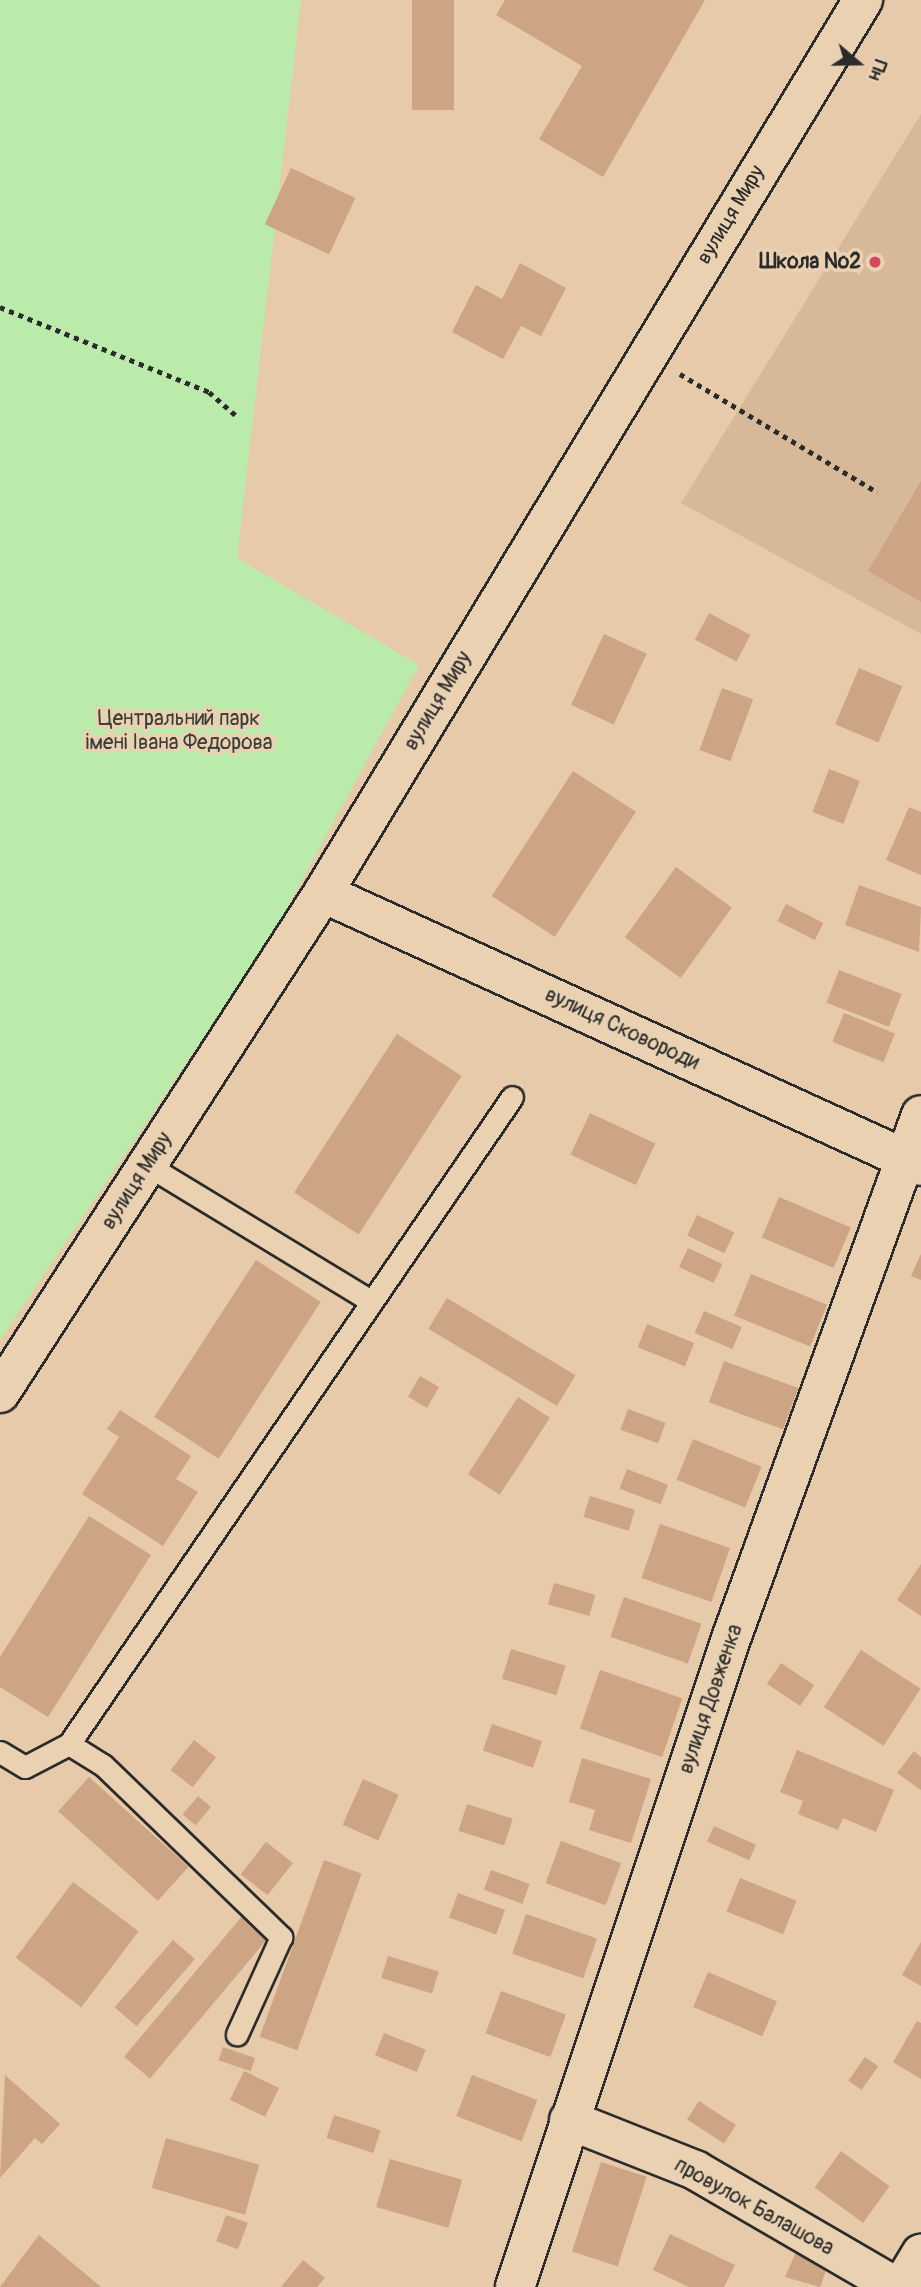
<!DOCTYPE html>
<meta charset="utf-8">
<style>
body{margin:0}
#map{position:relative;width:921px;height:2287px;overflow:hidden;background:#e6caaa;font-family:Pangolin,sans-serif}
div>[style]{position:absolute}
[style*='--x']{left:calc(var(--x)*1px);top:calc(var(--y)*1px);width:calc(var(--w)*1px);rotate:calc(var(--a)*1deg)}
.built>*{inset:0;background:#d7b99a}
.green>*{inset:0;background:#baebab}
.building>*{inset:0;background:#cda484;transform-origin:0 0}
.path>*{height:4.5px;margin-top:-2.25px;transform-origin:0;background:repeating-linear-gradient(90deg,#2b2b2b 0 5px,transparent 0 10px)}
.roads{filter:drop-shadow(2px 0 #2b2b2b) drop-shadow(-2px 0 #2b2b2b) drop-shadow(0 2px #2b2b2b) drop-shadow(0 -2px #2b2b2b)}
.lane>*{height:21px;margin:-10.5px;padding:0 10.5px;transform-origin:10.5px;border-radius:10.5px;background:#e9d1b1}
.street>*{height:38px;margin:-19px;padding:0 19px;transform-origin:19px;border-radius:19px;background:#e9d1b1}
.secondary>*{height:38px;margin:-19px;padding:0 19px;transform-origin:19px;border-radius:19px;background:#e9d1b1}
.dots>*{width:19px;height:19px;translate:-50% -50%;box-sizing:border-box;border:4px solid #e9d1b1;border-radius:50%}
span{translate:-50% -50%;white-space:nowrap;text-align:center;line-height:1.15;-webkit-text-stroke:7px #e9d1b1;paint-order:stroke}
.street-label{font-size:21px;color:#2b2b2b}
.poi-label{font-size:21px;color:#2b2b2b;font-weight:700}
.right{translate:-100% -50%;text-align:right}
.park-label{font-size:21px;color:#393e38}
.north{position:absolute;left:823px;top:28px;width:70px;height:70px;-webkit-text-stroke:5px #e9d1b1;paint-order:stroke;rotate:110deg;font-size:19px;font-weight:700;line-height:28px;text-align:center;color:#2b2b2b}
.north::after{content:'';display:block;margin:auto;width:24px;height:32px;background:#2b2b2b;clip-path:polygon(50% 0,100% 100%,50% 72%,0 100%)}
</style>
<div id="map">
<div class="built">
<div style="clip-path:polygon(921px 114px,921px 634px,681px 503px)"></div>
</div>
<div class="green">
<div style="clip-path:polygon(0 0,301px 0,237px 558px,419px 665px,272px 935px,0 1340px)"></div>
</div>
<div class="building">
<div style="left:412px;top:0;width:42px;height:110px"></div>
<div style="clip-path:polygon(505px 0,705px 0,603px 177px,539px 139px,582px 66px,496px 15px)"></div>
<div style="left:291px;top:168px;width:71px;height:62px;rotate:25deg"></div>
<div style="clip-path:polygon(520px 263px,566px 288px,541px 336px,521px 326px,503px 359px,452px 332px,476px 285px,502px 299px)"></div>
<div style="clip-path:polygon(921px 481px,921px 602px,868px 571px)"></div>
<div style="left:709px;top:613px;width:47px;height:30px;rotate:28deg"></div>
<div style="left:604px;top:634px;width:47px;height:78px;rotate:25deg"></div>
<div style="left:859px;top:668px;width:47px;height:61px;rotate:23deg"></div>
<div style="left:722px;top:688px;width:33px;height:66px;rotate:20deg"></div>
<div style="left:829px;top:769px;width:33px;height:46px;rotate:21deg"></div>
<div style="left:573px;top:771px;width:75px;height:149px;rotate:33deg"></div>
<div style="clip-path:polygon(909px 807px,921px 812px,921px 875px,886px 860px)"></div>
<div style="left:676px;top:867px;width:69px;height:87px;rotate:36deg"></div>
<div style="clip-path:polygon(859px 885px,921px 907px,919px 952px,845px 925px)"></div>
<div style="left:786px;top:904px;width:42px;height:19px;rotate:27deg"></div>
<div style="left:839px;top:970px;width:67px;height:35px;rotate:21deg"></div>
<div style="left:844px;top:1013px;width:55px;height:31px;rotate:22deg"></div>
<div style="left:397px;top:1034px;width:77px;height:189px;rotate:33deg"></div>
<div style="left:590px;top:1113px;width:72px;height:46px;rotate:25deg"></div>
<div style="left:779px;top:1197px;width:78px;height:44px;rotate:23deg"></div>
<div style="left:697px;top:1215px;width:41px;height:23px;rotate:25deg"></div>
<div style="left:688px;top:1248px;width:38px;height:21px;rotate:25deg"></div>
<div style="clip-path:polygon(921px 1254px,921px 1280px,911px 1276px)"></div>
<div style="left:256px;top:1260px;width:77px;height:187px;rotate:33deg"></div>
<div style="left:751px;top:1274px;width:82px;height:45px;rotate:22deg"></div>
<div style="left:447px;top:1298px;width:150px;height:36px;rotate:31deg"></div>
<div style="left:704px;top:1311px;width:41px;height:24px;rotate:23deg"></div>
<div style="left:647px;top:1324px;width:51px;height:25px;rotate:22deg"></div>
<div style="left:724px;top:1361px;width:79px;height:44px;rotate:20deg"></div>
<div style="left:420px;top:1376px;width:22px;height:24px;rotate:30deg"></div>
<div style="left:518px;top:1397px;width:38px;height:92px;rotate:33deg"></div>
<div style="left:628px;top:1409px;width:40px;height:22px;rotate:20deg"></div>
<div style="clip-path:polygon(120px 1410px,191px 1456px,176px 1479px,198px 1492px,163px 1546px,82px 1494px,119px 1437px,107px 1429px)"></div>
<div style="left:693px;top:1439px;width:74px;height:44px;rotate:22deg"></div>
<div style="left:627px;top:1469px;width:44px;height:21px;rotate:21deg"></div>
<div style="left:590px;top:1496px;width:47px;height:22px;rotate:17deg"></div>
<div style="clip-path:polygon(89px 1516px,151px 1555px,48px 1717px,0 1687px,0 1657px)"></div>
<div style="left:660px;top:1524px;width:74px;height:57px;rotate:19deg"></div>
<div style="clip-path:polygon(921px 1564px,921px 1616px,897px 1600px)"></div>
<div style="left:554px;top:1583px;width:43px;height:22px;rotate:16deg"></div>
<div style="left:624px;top:1597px;width:82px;height:42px;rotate:19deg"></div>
<div style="left:511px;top:1649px;width:57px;height:31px;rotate:17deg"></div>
<div style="left:861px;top:1650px;width:71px;height:68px;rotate:33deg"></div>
<div style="left:781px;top:1663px;width:40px;height:25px;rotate:34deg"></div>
<div style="left:600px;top:1670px;width:87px;height:62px;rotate:19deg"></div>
<div style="left:492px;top:1724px;width:53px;height:28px;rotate:19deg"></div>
<div style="left:194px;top:1740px;width:28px;height:38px;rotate:38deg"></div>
<div style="clip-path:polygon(797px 1750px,894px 1790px,876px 1832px,843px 1818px,838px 1830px,798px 1814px,803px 1801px,780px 1792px)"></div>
<div style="clip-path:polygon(914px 1751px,921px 1757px,921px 1790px,897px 1773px)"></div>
<div style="clip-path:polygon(582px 1758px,651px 1779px,631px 1843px,589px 1830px,595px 1810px,569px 1802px)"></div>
<div style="left:89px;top:1777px;width:134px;height:46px;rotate:42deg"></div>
<div style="left:363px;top:1779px;width:39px;height:50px;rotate:24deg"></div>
<div style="left:198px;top:1796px;width:17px;height:24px;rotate:40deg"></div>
<div style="left:467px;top:1804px;width:48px;height:28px;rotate:18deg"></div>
<div style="left:714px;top:1826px;width:46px;height:17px;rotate:24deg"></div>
<div style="left:561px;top:1841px;width:64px;height:45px;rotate:20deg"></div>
<div style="left:266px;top:1842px;width:34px;height:41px;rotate:38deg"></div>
<div style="left:324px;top:1860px;width:40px;height:188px;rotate:20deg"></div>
<div style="left:491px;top:1870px;width:41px;height:21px;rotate:20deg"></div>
<div style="left:740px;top:1878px;width:61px;height:36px;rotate:22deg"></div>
<div style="left:73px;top:1882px;width:82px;height:95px;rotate:37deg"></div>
<div style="left:458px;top:1893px;width:50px;height:26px;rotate:20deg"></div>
<div style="left:526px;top:1914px;width:75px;height:42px;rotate:19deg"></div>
<div style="left:243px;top:1915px;width:34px;height:185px;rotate:40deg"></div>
<div style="left:173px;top:1940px;width:29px;height:89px;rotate:41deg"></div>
<div style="clip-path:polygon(921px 1942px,921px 1986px,902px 1975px)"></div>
<div style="left:388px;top:1956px;width:53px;height:23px;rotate:17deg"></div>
<div style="left:708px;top:1972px;width:75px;height:38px;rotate:23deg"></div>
<div style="left:501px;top:1991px;width:69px;height:45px;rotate:20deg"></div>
<div style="clip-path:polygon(917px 2021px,921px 2023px,921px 2079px,893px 2062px)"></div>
<div style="left:384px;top:2033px;width:45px;height:24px;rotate:22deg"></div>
<div style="left:223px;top:2047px;width:34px;height:14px;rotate:19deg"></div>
<div style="left:865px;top:2057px;width:16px;height:29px;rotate:35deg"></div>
<div style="left:244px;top:2071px;width:39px;height:32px;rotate:26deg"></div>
<div style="clip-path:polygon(5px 2075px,60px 2124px,42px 2144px,35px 2138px,0 2178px)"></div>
<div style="left:472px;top:2075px;width:70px;height:44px;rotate:21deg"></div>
<div style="left:699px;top:2101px;width:44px;height:22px;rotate:33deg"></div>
<div style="left:334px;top:2115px;width:49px;height:24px;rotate:18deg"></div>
<div style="left:166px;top:2138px;width:97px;height:52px;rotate:16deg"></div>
<div style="left:841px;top:2151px;width:60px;height:45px;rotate:36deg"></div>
<div style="left:390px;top:2159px;width:75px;height:50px;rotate:16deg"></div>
<div style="left:601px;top:2162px;width:48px;height:94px;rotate:18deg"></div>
<div style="left:226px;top:2215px;width:23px;height:28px;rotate:20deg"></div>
<div style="clip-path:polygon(670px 2234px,735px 2265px,724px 2287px,689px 2287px,653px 2270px)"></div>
<div style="clip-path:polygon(39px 2235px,101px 2287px,0 2287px)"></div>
<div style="clip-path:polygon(796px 2252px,828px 2265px,820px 2287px,785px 2277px)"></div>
<div style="clip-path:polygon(303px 2260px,325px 2278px,317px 2287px,281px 2287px)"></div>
</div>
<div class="path">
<div style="--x:0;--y:307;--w:226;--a:22.1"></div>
<div style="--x:209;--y:392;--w:38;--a:41"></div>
<div style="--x:680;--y:374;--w:230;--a:30.9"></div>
</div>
<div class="roads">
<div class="lane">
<div style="--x:147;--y:1165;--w:263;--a:31.3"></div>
<div style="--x:69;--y:1744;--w:40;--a:32"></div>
<div style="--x:103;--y:1765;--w:248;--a:44"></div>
<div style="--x:281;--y:1937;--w:107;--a:114.4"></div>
<div style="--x:0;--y:1752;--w:29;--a:31"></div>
<div style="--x:25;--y:1767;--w:50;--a:-27.6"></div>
<div style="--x:69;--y:1744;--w:784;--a:-55.6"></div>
</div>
<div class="street">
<div style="--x:323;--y:893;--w:657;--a:24.54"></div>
<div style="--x:569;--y:2120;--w:136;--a:21.6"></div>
<div style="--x:695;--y:2170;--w:233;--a:30.2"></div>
<div style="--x:515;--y:2287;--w:686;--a:-71.57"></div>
<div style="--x:732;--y:1636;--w:554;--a:-70.06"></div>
<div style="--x:901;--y:2287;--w:39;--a:-59"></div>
</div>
<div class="secondary">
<div style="--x:0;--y:1393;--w:595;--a:-57.14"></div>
<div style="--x:323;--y:893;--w:1044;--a:-58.84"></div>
</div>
</div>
<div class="dots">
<div style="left:875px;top:262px;background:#d1495b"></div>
</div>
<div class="street-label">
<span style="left:731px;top:215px;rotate:-59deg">вулиця Миру</span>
<span style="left:438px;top:701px;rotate:-59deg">вулиця Миру</span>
<span style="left:622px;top:1029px;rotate:25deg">вулиця Сковороди</span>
<span style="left:137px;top:1181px;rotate:-57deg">вулиця Миру</span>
<span style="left:711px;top:1699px;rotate:-71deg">вулиця Довженка</span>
<span style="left:754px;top:2207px;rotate:29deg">провулок Балашова</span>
</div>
<div class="poi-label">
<span class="right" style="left:861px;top:262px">Школа №2</span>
</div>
<div class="park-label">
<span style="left:179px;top:731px">Центральний парк<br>імені Івана Федорова</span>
</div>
<div class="north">Пн</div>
</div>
